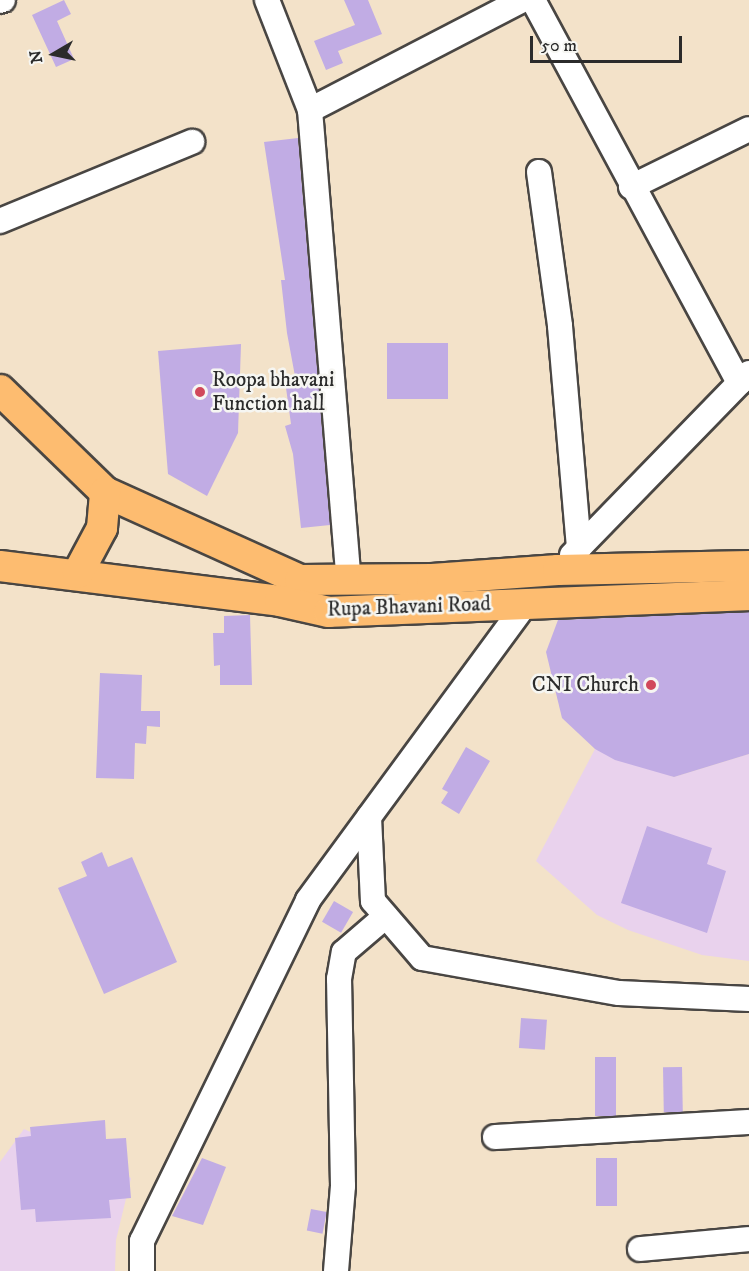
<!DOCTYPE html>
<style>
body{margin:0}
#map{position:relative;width:749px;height:1271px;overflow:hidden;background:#f3e2c9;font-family:"IM FELL DW Pica",serif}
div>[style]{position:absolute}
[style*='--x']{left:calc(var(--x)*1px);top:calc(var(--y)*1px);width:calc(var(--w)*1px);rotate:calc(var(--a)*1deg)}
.built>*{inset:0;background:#e9d2ed}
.building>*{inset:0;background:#c1ace4;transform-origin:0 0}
.roads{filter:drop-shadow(2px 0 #494643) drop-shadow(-2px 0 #494643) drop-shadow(0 2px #494643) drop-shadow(0 -2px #494643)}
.minor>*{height:24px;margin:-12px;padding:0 12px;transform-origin:12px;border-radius:12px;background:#fff}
.major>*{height:30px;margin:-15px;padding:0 15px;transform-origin:15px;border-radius:15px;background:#fdbc70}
.dots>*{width:16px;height:16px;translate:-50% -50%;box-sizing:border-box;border:3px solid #f6f6f2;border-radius:50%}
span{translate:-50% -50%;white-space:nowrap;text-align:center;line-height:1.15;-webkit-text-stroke:5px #f6f6f2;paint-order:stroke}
.poi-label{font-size:21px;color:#2b2b2b}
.left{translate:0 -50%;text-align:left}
.right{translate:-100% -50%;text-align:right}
.street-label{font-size:21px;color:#2b2b2b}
.north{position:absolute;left:24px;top:24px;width:60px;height:60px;-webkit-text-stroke:4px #f6f6f2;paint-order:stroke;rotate:261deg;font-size:16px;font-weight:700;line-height:24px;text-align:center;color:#2b2b2b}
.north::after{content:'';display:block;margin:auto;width:21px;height:27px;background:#2b2b2b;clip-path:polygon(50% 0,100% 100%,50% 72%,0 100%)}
.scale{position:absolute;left:530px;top:36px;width:152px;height:27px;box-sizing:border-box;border:3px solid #2b2b2b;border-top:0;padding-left:8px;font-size:18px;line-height:21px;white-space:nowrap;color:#2b2b2b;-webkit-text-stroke:4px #f6f6f2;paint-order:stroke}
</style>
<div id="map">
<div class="built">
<div style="clip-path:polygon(595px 749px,674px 777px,749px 754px,749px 961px,702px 955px,628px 930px,597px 915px,536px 861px)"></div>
<div style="clip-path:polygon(24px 1129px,131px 1178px,116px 1240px,115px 1271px,0 1271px,0 1162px)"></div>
</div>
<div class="building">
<div style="clip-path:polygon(64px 0,71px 14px,57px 21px,74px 59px,56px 67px,32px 15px)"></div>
<div style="clip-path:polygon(344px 0,368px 0,382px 34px,338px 51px,343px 63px,326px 70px,314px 41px,355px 25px)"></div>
<div style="clip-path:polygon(298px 138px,330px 525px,301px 528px,293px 454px,285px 426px,291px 424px,286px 388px,297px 387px,287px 333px,281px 280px,285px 280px,264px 142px)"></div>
<div style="left:387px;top:343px;width:61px;height:56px"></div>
<div style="clip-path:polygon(241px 344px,238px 433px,207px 496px,168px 474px,158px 351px)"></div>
<div style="clip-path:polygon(749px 612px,749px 754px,674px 777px,615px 760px,595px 749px,562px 718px,546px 652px,558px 620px)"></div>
<div style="clip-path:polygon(250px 615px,252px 685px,220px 685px,220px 665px,214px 666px,213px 633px,224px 633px,224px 616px)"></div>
<div style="clip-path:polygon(100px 673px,142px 675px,141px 711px,160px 711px,160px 727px,147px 726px,146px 744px,135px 743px,134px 779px,96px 778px)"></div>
<div style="clip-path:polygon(466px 747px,490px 761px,459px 814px,441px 803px,448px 792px,442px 789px)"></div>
<div style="clip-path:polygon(647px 826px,712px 848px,707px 864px,726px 871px,707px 933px,621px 903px)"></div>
<div style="clip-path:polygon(102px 852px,108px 867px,132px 857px,177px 962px,104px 994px,58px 888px,87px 876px,81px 862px)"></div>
<div style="left:334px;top:901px;width:22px;height:24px;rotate:30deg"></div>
<div style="left:521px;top:1018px;width:26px;height:30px;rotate:4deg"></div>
<div style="left:595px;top:1057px;width:21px;height:59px"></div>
<div style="left:682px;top:1067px;width:45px;height:19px;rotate:89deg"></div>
<div style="clip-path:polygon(105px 1120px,106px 1139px,126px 1138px,131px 1198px,109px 1200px,111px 1218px,36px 1222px,35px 1209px,21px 1210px,15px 1138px,31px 1136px,30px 1127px)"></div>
<div style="clip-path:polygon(202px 1158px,226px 1167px,203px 1225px,172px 1216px)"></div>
<div style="left:596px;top:1158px;width:21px;height:48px"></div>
<div style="left:311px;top:1209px;width:16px;height:22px;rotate:11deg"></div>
</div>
<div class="roads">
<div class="minor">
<div style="--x:267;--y:0;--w:118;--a:68.6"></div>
<div style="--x:310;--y:110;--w:472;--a:85.3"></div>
<div style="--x:533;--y:0;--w:435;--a:61.7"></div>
<div style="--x:0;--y:1;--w:3;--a:-18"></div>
<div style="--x:310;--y:110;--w:239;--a:-27.4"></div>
<div style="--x:539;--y:172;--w:155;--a:82.2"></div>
<div style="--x:560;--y:326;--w:223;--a:85.1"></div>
<div style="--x:631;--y:187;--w:131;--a:-26.2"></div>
<div style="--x:0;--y:221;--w:208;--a:-22.4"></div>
<div style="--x:572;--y:555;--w:254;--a:-45.8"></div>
<div style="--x:369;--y:817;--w:84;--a:87.3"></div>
<div style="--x:373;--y:901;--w:75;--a:49.3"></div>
<div style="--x:422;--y:958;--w:200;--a:10.1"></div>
<div style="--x:619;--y:993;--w:130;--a:2.6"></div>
<div style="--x:495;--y:1137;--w:254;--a:-3.4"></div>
<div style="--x:640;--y:1249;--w:109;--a:-5.2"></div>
<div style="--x:142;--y:1271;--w:30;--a:-90"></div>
<div style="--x:142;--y:1241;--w:379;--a:-64"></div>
<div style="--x:308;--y:900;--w:368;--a:-53.7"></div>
<div style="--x:336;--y:1271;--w:85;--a:-85.3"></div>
<div style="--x:343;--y:1186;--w:207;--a:-91.1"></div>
<div style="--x:339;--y:979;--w:27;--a:-80"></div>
<div style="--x:344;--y:952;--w:55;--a:-40.6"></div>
</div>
<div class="major">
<div style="--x:0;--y:390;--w:146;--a:44.2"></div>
<div style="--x:105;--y:492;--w:214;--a:24.3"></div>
<div style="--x:300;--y:580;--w:132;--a:-0.4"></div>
<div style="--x:432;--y:579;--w:126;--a:-4.1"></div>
<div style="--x:558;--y:570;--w:191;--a:-1.2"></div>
<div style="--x:0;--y:566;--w:282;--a:7.1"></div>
<div style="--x:280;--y:601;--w:50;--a:12.7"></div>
<div style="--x:329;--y:612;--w:420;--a:-2.3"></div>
<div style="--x:78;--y:573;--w:51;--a:-61.9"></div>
<div style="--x:102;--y:528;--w:36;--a:-85"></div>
</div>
</div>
<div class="dots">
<div style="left:200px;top:392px;background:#d1495b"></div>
<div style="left:651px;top:685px;background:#d1495b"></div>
</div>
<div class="poi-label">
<span class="left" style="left:212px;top:392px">Roopa bhavani<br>Function hall</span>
<span class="right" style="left:639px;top:685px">CNI Church</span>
</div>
<div class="street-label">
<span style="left:409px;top:607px;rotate:-2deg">Rupa Bhavani Road</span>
</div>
<div class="north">N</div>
<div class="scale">50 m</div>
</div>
